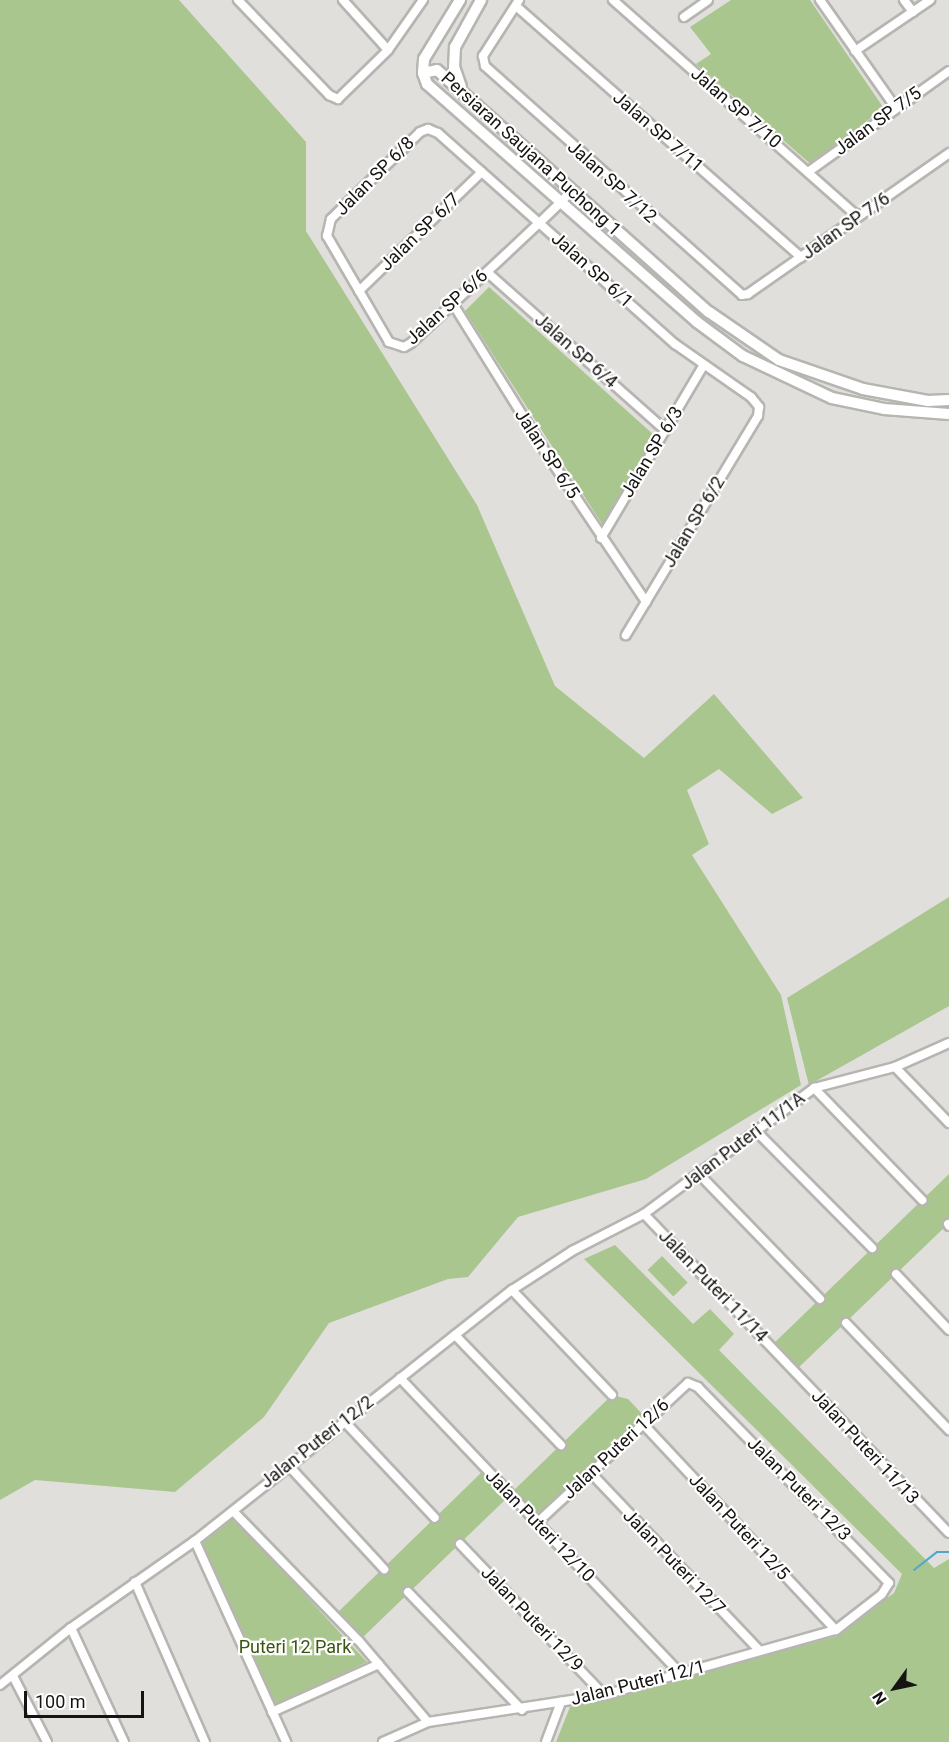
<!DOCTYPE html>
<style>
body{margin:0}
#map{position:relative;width:949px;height:1742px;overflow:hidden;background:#e1dfdb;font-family:Roboto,sans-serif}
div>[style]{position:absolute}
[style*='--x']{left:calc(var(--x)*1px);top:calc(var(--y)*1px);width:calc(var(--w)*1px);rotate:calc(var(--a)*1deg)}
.green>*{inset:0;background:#a9c68f;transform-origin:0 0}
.stream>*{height:2px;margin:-1px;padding:0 1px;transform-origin:1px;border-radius:1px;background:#50a6cb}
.roads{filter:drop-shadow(2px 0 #b7b5b1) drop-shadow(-2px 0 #b7b5b1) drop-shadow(0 2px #b7b5b1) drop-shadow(0 -2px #b7b5b1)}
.minor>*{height:8px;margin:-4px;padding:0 4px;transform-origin:4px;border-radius:4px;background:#fff}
.tertiary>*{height:10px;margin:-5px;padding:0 5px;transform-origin:5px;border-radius:5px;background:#fff}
span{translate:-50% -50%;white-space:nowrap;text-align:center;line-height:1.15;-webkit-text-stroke:4.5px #fff;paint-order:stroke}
.street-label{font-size:18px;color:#151412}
.park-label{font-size:18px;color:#37560e}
.north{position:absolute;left:865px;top:1658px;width:60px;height:60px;-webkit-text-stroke:4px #fff;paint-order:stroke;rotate:237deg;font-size:16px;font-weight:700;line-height:24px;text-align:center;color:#151412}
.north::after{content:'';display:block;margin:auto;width:21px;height:27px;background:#151412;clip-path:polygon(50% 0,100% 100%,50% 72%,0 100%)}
.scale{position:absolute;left:24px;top:1691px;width:120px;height:27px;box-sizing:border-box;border:3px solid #151412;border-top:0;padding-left:8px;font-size:18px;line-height:21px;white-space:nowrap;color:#151412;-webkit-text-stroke:4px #fff;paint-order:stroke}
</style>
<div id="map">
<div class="green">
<div style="clip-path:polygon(0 0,179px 0,306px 142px,306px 231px,477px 505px,555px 686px,644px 758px,714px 694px,803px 798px,772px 814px,719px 769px,687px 790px,709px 844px,692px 855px,781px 995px,801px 1085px,646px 1179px,518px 1217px,468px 1277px,448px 1279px,329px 1323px,264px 1417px,175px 1492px,35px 1480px,0 1500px)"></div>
<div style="clip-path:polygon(731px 0,810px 0,883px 107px,814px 167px,696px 64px,711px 54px,690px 27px)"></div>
<div style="clip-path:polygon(489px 287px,655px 436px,606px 530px,465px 311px)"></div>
<div style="clip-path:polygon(949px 897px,949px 1006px,809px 1085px,787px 998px)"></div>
<div style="clip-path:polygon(949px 1174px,949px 1223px,794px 1372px,770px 1347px)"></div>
<div style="clip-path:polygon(615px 1245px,693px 1324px,710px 1309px,734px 1334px,719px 1350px,934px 1568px,949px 1559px,949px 1742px,556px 1742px,570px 1707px,838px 1636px,894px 1593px,902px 1574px,584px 1259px)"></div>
<div style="left:662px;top:1256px;width:37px;height:20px;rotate:46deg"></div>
<div style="clip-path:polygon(612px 1395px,628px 1399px,647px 1419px,537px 1523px,510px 1495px,359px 1641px,334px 1616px,485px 1469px,510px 1494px)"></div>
<div style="clip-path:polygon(233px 1517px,367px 1662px,274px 1705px,200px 1544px)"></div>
</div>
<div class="stream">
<div style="--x:914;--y:1570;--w:29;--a:-38"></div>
<div style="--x:937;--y:1552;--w:12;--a:0"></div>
</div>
<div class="roads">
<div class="minor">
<div style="--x:238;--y:0;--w:132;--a:46.2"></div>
<div style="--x:329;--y:95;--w:10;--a:24"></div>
<div style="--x:338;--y:99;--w:70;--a:-44.4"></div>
<div style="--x:388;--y:50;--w:61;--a:-55"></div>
<div style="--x:343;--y:0;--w:67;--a:48"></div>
<div style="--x:519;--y:0;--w:67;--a:122.7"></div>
<div style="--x:483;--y:56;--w:10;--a:79"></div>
<div style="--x:485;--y:66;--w:344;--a:41.7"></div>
<div style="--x:742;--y:295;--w:6;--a:-9"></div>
<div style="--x:748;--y:294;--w:246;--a:-35"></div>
<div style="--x:613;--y:0;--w:327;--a:41.5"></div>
<div style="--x:820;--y:0;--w:132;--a:54.9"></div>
<div style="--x:904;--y:0;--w:15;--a:53"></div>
<div style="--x:516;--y:6;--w:380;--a:41.4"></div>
<div style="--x:684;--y:17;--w:29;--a:-35"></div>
<div style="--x:855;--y:51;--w:91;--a:-34.2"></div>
<div style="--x:808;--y:172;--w:173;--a:-35.6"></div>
<div style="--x:571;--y:191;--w:15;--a:132"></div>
<div style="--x:561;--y:202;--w:30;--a:136"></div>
<div style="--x:539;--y:223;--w:45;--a:136.8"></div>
<div style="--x:506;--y:254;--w:130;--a:136.9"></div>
<div style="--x:411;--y:343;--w:8;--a:150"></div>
<div style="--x:404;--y:347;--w:16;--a:-162"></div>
<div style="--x:389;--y:342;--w:123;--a:-120.3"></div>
<div style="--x:327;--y:236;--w:17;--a:-77"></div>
<div style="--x:331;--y:219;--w:124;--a:-44.3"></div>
<div style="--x:420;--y:132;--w:9;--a:-21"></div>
<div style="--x:428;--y:129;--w:11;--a:22"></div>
<div style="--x:438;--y:133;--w:135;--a:41.7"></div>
<div style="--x:539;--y:223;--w:182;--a:41.7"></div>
<div style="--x:675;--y:344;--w:93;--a:34.9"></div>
<div style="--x:751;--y:397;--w:13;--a:51"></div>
<div style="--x:759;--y:407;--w:9;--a:96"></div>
<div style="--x:758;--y:416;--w:256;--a:121.1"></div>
<div style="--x:487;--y:272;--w:238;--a:41.6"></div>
<div style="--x:359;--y:291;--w:171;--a:-44.1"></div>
<div style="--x:453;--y:304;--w:179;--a:58"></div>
<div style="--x:548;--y:456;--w:176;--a:56.1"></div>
<div style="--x:601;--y:538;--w:200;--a:-59.3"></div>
<div style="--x:895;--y:1067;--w:78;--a:46"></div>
<div style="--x:814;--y:1088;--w:156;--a:46"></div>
<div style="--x:756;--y:1131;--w:165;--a:45.2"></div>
<div style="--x:699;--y:1174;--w:174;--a:45.9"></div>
<div style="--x:644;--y:1214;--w:441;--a:46.3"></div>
<div style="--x:948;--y:1224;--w:2;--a:63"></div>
<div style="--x:896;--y:1274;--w:77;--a:46.6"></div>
<div style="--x:512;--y:1290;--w:145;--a:46.4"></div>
<div style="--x:846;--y:1323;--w:149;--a:46.1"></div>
<div style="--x:455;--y:1335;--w:153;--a:46.1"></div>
<div style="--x:400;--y:1378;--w:408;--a:46.5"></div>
<div style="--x:343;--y:1420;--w:134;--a:46.8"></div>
<div style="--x:643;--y:1424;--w:282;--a:46.9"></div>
<div style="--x:288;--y:1465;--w:142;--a:47.3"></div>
<div style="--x:591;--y:1473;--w:244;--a:46.5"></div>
<div style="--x:233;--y:1511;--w:181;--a:45.9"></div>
<div style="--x:359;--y:1641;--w:106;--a:49.6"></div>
<div style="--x:195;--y:1541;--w:221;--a:65.6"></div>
<div style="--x:460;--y:1544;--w:209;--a:46.4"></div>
<div style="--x:135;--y:1582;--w:175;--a:66.4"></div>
<div style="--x:408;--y:1592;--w:164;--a:46"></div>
<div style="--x:71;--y:1628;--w:126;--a:65.1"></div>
<div style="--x:13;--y:1676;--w:74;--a:62.7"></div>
<div style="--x:0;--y:1685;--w:91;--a:-38.8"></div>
<div style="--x:71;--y:1628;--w:151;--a:-35.1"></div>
<div style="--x:195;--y:1541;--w:404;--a:-38.4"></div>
<div style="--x:512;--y:1290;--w:72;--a:-33"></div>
<div style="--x:572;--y:1251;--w:81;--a:-27.2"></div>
<div style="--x:644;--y:1214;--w:212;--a:-36.5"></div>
<div style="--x:814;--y:1088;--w:84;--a:-14.5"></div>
<div style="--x:895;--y:1067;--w:59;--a:-24"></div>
<div style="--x:272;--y:1712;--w:117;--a:-24.2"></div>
<div style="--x:383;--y:1742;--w:49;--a:-24"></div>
<div style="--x:428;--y:1722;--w:178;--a:-8.7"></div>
<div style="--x:604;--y:1695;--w:241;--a:-15.7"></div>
<div style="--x:836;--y:1630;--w:58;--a:-38"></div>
<div style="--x:882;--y:1594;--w:13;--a:-58"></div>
<div style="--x:889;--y:1583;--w:274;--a:-134.3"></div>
<div style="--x:698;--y:1387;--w:11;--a:-158"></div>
<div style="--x:688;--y:1383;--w:206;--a:137.2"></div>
<div style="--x:546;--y:1742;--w:43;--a:-69.4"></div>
</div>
<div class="tertiary">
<div style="--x:460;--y:0;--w:69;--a:121.4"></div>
<div style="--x:424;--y:59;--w:14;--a:94"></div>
<div style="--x:423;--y:73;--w:12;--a:70"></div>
<div style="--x:427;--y:84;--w:360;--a:41.4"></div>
<div style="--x:697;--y:322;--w:57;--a:36.5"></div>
<div style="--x:743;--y:356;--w:98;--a:25.3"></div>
<div style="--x:832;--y:398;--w:53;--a:11.9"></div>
<div style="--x:884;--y:409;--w:65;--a:4.4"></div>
<div style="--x:423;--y:73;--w:14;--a:-12"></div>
<div style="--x:437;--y:70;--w:364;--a:41.7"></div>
<div style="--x:709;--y:312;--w:85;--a:34.4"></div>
<div style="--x:779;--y:360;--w:89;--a:19"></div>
<div style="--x:863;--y:389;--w:66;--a:10.5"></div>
<div style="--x:928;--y:401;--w:21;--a:-3"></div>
<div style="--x:461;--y:87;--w:21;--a:-109"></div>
<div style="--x:454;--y:67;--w:20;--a:-87"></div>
<div style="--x:455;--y:47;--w:54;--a:-61"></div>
</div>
</div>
<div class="street-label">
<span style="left:736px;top:108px;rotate:41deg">Jalan SP 7/10</span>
<span style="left:878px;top:121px;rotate:-36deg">Jalan SP 7/5</span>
<span style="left:658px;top:132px;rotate:41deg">Jalan SP 7/11</span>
<span style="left:531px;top:154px;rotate:42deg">Persiaran Saujana Puchong 1</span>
<span style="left:375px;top:176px;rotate:-45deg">Jalan SP 6/8</span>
<span style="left:612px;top:182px;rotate:42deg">Jalan SP 7/12</span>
<span style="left:846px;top:226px;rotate:-35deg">Jalan SP 7/6</span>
<span style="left:420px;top:232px;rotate:-44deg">Jalan SP 6/7</span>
<span style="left:592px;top:270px;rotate:42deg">Jalan SP 6/1</span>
<span style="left:447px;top:307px;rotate:-42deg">Jalan SP 6/6</span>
<span style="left:576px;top:351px;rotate:41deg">Jalan SP 6/4</span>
<span style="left:652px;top:452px;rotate:-59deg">Jalan SP 6/3</span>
<span style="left:547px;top:454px;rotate:57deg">Jalan SP 6/5</span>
<span style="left:694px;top:522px;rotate:-59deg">Jalan SP 6/2</span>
<span style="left:743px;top:1141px;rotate:-37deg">Jalan Puteri 11/1A</span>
<span style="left:713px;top:1286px;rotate:46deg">Jalan Puteri 11/14</span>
<span style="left:317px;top:1442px;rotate:-38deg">Jalan Puteri 12/2</span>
<span style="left:865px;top:1447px;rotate:47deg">Jalan Puteri 11/13</span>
<span style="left:616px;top:1449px;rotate:-43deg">Jalan Puteri 12/6</span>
<span style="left:799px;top:1489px;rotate:45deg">Jalan Puteri 12/3</span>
<span style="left:540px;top:1526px;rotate:46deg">Jalan Puteri 12/10</span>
<span style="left:739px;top:1527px;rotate:47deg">Jalan Puteri 12/5</span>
<span style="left:674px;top:1562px;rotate:46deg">Jalan Puteri 12/7</span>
<span style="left:532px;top:1619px;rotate:46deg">Jalan Puteri 12/9</span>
<span style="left:638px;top:1683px;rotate:-14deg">Jalan Puteri 12/1</span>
</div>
<div class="park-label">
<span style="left:295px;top:1647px">Puteri 12 Park</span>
</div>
<div class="north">N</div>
<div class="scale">100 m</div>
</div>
